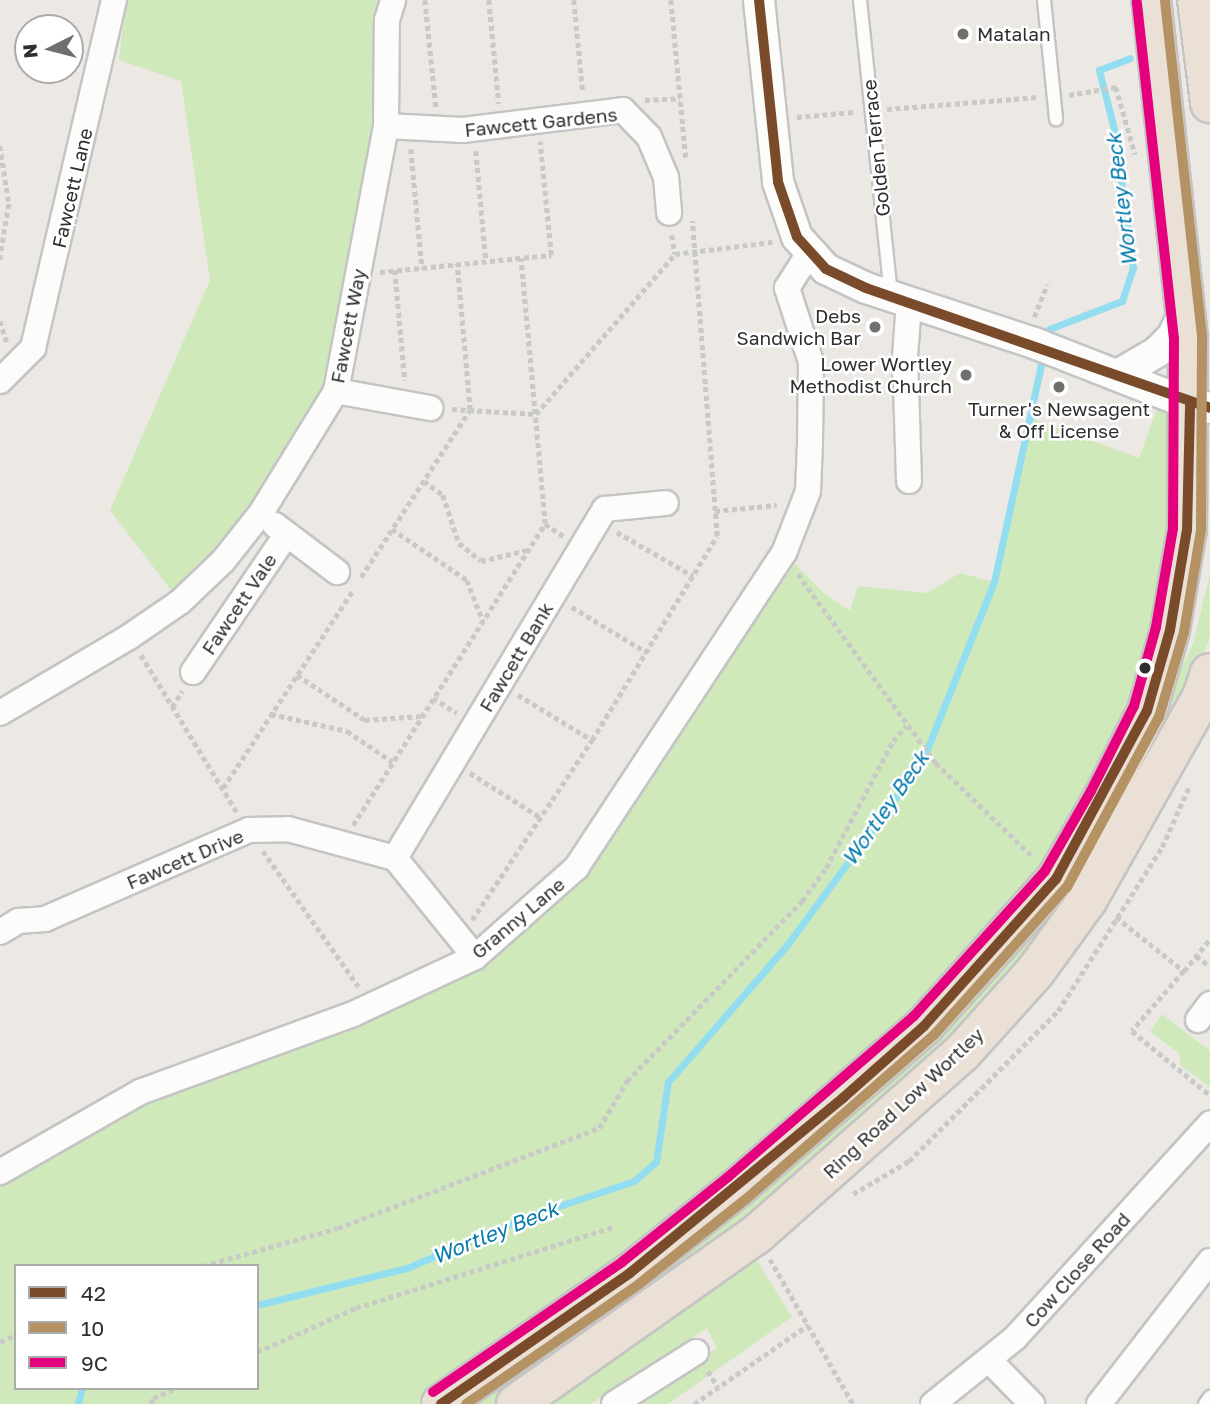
<!DOCTYPE html>
<style>
body{margin:0}
#map{position:relative;width:1210px;height:1404px;overflow:hidden;background:#ece8e4;font-family:"Golos Text",sans-serif}
div>[style]{position:absolute}
[style*='--x']{left:calc(var(--x)*1px);top:calc(var(--y)*1px);width:calc(var(--w)*1px);rotate:calc(var(--a)*1deg)}
.green>*{inset:0;background:#cfe9bb}
.stream>*{height:7px;margin:-3.5px;padding:0 3.5px;transform-origin:3.5px;border-radius:3.5px;background:#93ddf1}
.path>*{height:4.5px;margin-top:-2.25px;transform-origin:0;background:repeating-linear-gradient(90deg,#c9c9c8 0 5px,transparent 0 8.5px)}
.roads{filter:drop-shadow(2px 0 #c5c4c5) drop-shadow(-2px 0 #c5c4c5) drop-shadow(0 2px #c5c4c5) drop-shadow(0 -2px #c5c4c5)}
.service>*{height:12px;margin:-6px;padding:0 6px;transform-origin:6px;border-radius:6px;background:#fcfcfb}
.minor>*{height:24px;margin:-12px;padding:0 12px;transform-origin:12px;border-radius:12px;background:#fcfcfb}
.tertiary>*{height:30px;margin:-15px;padding:0 15px;transform-origin:15px;border-radius:15px;background:#fcfcfb}
.trunk>*{height:38px;margin:-19px;padding:0 19px;transform-origin:19px;border-radius:19px;background:#eae0d5}
.bus-1>*{height:10px;margin:-5px;padding:0 5px;transform-origin:5px;border-radius:5px;background:#7a4b2a}
.bus-2>*{height:10px;margin:-5px;padding:0 5px;transform-origin:5px;border-radius:5px;background:#b49263}
.bus-3>*{height:10px;margin:-5px;padding:0 5px;transform-origin:5px;border-radius:5px;background:#e5007d}
.dots>*{width:19px;height:19px;translate:-50% -50%;box-sizing:border-box;border:4px solid #fff;border-radius:50%}
span{translate:-50% -50%;white-space:nowrap;text-align:center;line-height:1.15;-webkit-text-stroke:5px #fff;paint-order:stroke}
.poi-label{font-size:19px;color:#2e2e2e}
.left{translate:0 -50%;text-align:left}
.right{translate:-100% -50%;text-align:right}
.street-label{font-size:19px;color:#2e2e2e}
.water-label{font-size:21px;color:#0479ab;font-style:italic}
.legend{position:absolute;left:14px;top:1264px;width:245px;height:126px;box-sizing:border-box;background:#fff;border:2px solid #ababab;margin:0;padding:9px 12px;list-style:none;font-size:21px;color:#2e2e2e}
.legend li{display:flex;align-items:center;gap:14px;height:35px}
.legend b{width:35px;border:2px solid #ababab}
.north{position:absolute;left:14px;top:14px;width:70px;height:70px;box-sizing:border-box;background:#fff;border:2px solid #ababab;border-radius:50%;rotate:264deg;font-size:19px;font-weight:700;line-height:28px;text-align:center;color:#2e2e2e}
.north::after{content:'';display:block;margin:auto;width:24px;height:32px;background:#706f6e;clip-path:polygon(50% 0,100% 100%,50% 72%,0 100%)}
</style>
<div id="map">
<div class="green">
<div style="clip-path:polygon(126px 0,393px 0,386px 126px,336px 391px,180px 602px,110px 510px,210px 280px,181px 81px,119px 60px)"></div>
<div style="clip-path:polygon(evenodd,1163px 393px,1190px 404px,1187px 530px,1103px 798px,924px 1026px,441px 1404px,0 1404px,0 1172px,140px 1092px,430px 977px,576px 868px,784px 553px,824px 593px,850px 611px,858px 586px,927px 593px,960px 573px,994px 582px,1027px 417px,1139px 458px,1163px 393px,16px 1266px,257px 1266px,257px 1388px,16px 1388px,16px 1266px)"></div>
<div style="clip-path:polygon(1210px 574px,1210px 635px,1198px 672px,1127px 808px,1148px 737px,1193px 644px)"></div>
<div style="clip-path:polygon(1074px 894px,1030px 953px,973px 1017px,854px 1129px,694px 1262px,529px 1381px,493px 1404px,466px 1404px,1058px 898px)"></div>
<div style="clip-path:polygon(1162px 1014px,1210px 1051px,1210px 1087px,1181px 1066px,1179px 1053px,1150px 1032px)"></div>
<div style="clip-path:polygon(753px 1254px,792px 1317px,668px 1404px,632px 1404px,717px 1348px,707px 1328px,590px 1404px,543px 1404px)"></div>
</div>
<div class="stream">
<div style="--x:1046;--y:340;--w:11;--a:-75"></div>
<div style="--x:1049;--y:329;--w:78;--a:-21"></div>
<div style="--x:1122;--y:301;--w:35;--a:-72"></div>
<div style="--x:1133;--y:268;--w:140;--a:-97.8"></div>
<div style="--x:1114;--y:129;--w:61;--a:-104.3"></div>
<div style="--x:1099;--y:70;--w:33;--a:-21"></div>
<div style="--x:257;--y:1305;--w:154;--a:-13.9"></div>
<div style="--x:407;--y:1268;--w:129;--a:-23.2"></div>
<div style="--x:526;--y:1217;--w:114;--a:-18.4"></div>
<div style="--x:634;--y:1181;--w:29;--a:-41"></div>
<div style="--x:656;--y:1162;--w:81;--a:-81.5"></div>
<div style="--x:668;--y:1082;--w:181;--a:-49"></div>
<div style="--x:787;--y:945;--w:227;--a:-53.6"></div>
<div style="--x:922;--y:762;--w:194;--a:-68.2"></div>
<div style="--x:994;--y:582;--w:232;--a:-77.8"></div>
<div style="--x:78;--y:1404;--w:16;--a:-76"></div>
</div>
<div class="path">
<div style="--x:425;--y:0;--w:108;--a:84.1"></div>
<div style="--x:489;--y:0;--w:104;--a:84.5"></div>
<div style="--x:574;--y:0;--w:93;--a:84.5"></div>
<div style="--x:671;--y:0;--w:161;--a:84.6"></div>
<div style="--x:1069;--y:95;--w:48;--a:-9.7"></div>
<div style="--x:1116;--y:87;--w:70;--a:74.2"></div>
<div style="--x:645;--y:100;--w:35;--a:-3"></div>
<div style="--x:887;--y:109;--w:152;--a:-4.5"></div>
<div style="--x:797;--y:117;--w:57;--a:-5"></div>
<div style="--x:0;--y:146;--w:59;--a:81.2"></div>
<div style="--x:9;--y:204;--w:56;--a:99.3"></div>
<div style="--x:411;--y:149;--w:120;--a:84.7"></div>
<div style="--x:476;--y:151;--w:110;--a:84.8"></div>
<div style="--x:672;--y:235;--w:19;--a:81"></div>
<div style="--x:395;--y:270;--w:111;--a:84.9"></div>
<div style="--x:380;--y:272;--w:172;--a:-5.7"></div>
<div style="--x:551;--y:255;--w:114;--a:-95.6"></div>
<div style="--x:1034;--y:317;--w:35;--a:-68"></div>
<div style="--x:0;--y:321;--w:22;--a:72"></div>
<div style="--x:452;--y:409;--w:84;--a:3.4"></div>
<div style="--x:536;--y:414;--w:212;--a:-49"></div>
<div style="--x:675;--y:254;--w:98;--a:-7.1"></div>
<div style="--x:424;--y:481;--w:24;--a:36"></div>
<div style="--x:443;--y:495;--w:51;--a:71.6"></div>
<div style="--x:459;--y:543;--w:28;--a:39"></div>
<div style="--x:481;--y:561;--w:47;--a:-13.4"></div>
<div style="--x:715;--y:511;--w:62;--a:-5.5"></div>
<div style="--x:545;--y:524;--w:24;--a:33"></div>
<div style="--x:392;--y:529;--w:91;--a:34.2"></div>
<div style="--x:467;--y:580;--w:44;--a:68.7"></div>
<div style="--x:617;--y:532;--w:88;--a:30.1"></div>
<div style="--x:798;--y:574;--w:234;--a:53.9"></div>
<div style="--x:936;--y:763;--w:135;--a:44.1"></div>
<div style="--x:361;--y:577;--w:199;--a:-56.9"></div>
<div style="--x:470;--y:410;--w:147;--a:-95.1"></div>
<div style="--x:572;--y:607;--w:87;--a:31.3"></div>
<div style="--x:141;--y:655;--w:184;--a:58.6"></div>
<div style="--x:297;--y:675;--w:82;--a:33.5"></div>
<div style="--x:365;--y:720;--w:56;--a:-4.1"></div>
<div style="--x:518;--y:695;--w:87;--a:31.3"></div>
<div style="--x:433;--y:698;--w:28;--a:32"></div>
<div style="--x:172;--y:707;--w:19;--a:-58"></div>
<div style="--x:271;--y:714;--w:78;--a:12.6"></div>
<div style="--x:347;--y:731;--w:55;--a:34"></div>
<div style="--x:470;--y:773;--w:83;--a:32.2"></div>
<div style="--x:223;--y:788;--w:237;--a:-56.7"></div>
<div style="--x:353;--y:825;--w:357;--a:-57.5"></div>
<div style="--x:545;--y:524;--w:267;--a:-95.2"></div>
<div style="--x:263;--y:851;--w:166;--a:54.8"></div>
<div style="--x:1116;--y:917;--w:87;--a:38.5"></div>
<div style="--x:1184;--y:971;--w:41;--a:-50.9"></div>
<div style="--x:472;--y:920;--w:216;--a:-56.3"></div>
<div style="--x:592;--y:740;--w:239;--a:-58.5"></div>
<div style="--x:717;--y:536;--w:316;--a:-94.5"></div>
<div style="--x:1196;--y:956;--w:17;--a:36"></div>
<div style="--x:1184;--y:971;--w:79;--a:130.9"></div>
<div style="--x:1132;--y:1031;--w:101;--a:39.4"></div>
<div style="--x:853;--y:1194;--w:65;--a:-30.5"></div>
<div style="--x:909;--y:1161;--w:211;--a:-45.2"></div>
<div style="--x:1058;--y:1011;--w:194;--a:-57.6"></div>
<div style="--x:1162;--y:847;--w:66;--a:-65.8"></div>
<div style="--x:770;--y:1259;--w:167;--a:60.2"></div>
<div style="--x:203;--y:1266;--w:140;--a:-15.7"></div>
<div style="--x:338;--y:1228;--w:280;--a:-21"></div>
<div style="--x:599;--y:1128;--w:55;--a:-59.2"></div>
<div style="--x:627;--y:1081;--w:251;--a:-45.8"></div>
<div style="--x:802;--y:901;--w:41;--a:-54"></div>
<div style="--x:826;--y:868;--w:144;--a:-62.2"></div>
<div style="--x:893;--y:741;--w:20;--a:-49"></div>
<div style="--x:0;--y:1342;--w:17;--a:-24"></div>
<div style="--x:257;--y:1352;--w:108;--a:-24"></div>
<div style="--x:356;--y:1308;--w:269;--a:-17.5"></div>
<div style="--x:708;--y:1371;--w:19;--a:58"></div>
<div style="--x:151;--y:1404;--w:6;--a:-72"></div>
<div style="--x:153;--y:1398;--w:25;--a:-23"></div>
<div style="--x:694;--y:1404;--w:139;--a:-34.7"></div>
</div>
<div class="roads">
<div class="service">
<div style="--x:860;--y:0;--w:298;--a:84"></div>
<div style="--x:1044;--y:0;--w:120;--a:84.2"></div>
<div style="--x:1205;--y:1404;--w:9;--a:-54"></div>
</div>
<div class="minor">
<div style="--x:386;--y:126;--w:77;--a:3"></div>
<div style="--x:463;--y:130;--w:161;--a:-7.1"></div>
<div style="--x:623;--y:110;--w:37;--a:46"></div>
<div style="--x:649;--y:137;--w:43;--a:67"></div>
<div style="--x:666;--y:177;--w:36;--a:85"></div>
<div style="--x:0;--y:381;--w:47;--a:-45"></div>
<div style="--x:33;--y:348;--w:357;--a:-76.9"></div>
<div style="--x:336;--y:391;--w:96;--a:10.3"></div>
<div style="--x:909;--y:481;--w:124;--a:-91.8"></div>
<div style="--x:905;--y:357;--w:54;--a:-85.8"></div>
<div style="--x:275;--y:525;--w:78;--a:37.2"></div>
<div style="--x:193;--y:672;--w:166;--a:-55.8"></div>
<div style="--x:0;--y:713;--w:150;--a:-30.5"></div>
<div style="--x:129;--y:637;--w:62;--a:-34.5"></div>
<div style="--x:180;--y:602;--w:59;--a:-43.6"></div>
<div style="--x:223;--y:561;--w:61;--a:-51.6"></div>
<div style="--x:261;--y:513;--w:143;--a:-58.4"></div>
<div style="--x:336;--y:391;--w:270;--a:-79.3"></div>
<div style="--x:386;--y:126;--w:106;--a:-89.5"></div>
<div style="--x:387;--y:20;--w:21;--a:-73"></div>
<div style="--x:395;--y:858;--w:407;--a:-59"></div>
<div style="--x:605;--y:509;--w:61;--a:-5.6"></div>
<div style="--x:0;--y:932;--w:21;--a:-31"></div>
<div style="--x:18;--y:921;--w:27;--a:-4"></div>
<div style="--x:45;--y:919;--w:223;--a:-23.6"></div>
<div style="--x:249;--y:830;--w:39;--a:-1"></div>
<div style="--x:288;--y:829;--w:111;--a:15.2"></div>
<div style="--x:395;--y:858;--w:127;--a:51.1"></div>
<div style="--x:1198;--y:1020;--w:20;--a:-53"></div>
<div style="--x:0;--y:1172;--w:161;--a:-29.7"></div>
<div style="--x:140;--y:1092;--w:227;--a:-20.1"></div>
<div style="--x:353;--y:1014;--w:135;--a:-25"></div>
<div style="--x:475;--y:957;--w:135;--a:-41.4"></div>
<div style="--x:576;--y:868;--w:377;--a:-56.6"></div>
<div style="--x:784;--y:553;--w:66;--a:-68.8"></div>
<div style="--x:808;--y:491;--w:47;--a:-87.6"></div>
<div style="--x:810;--y:444;--w:82;--a:-89.3"></div>
<div style="--x:811;--y:362;--w:78;--a:-108"></div>
<div style="--x:787;--y:288;--w:41;--a:-57.8"></div>
<div style="--x:989;--y:1360;--w:62;--a:45.7"></div>
<div style="--x:614;--y:1404;--w:97;--a:-32.4"></div>
<div style="--x:933;--y:1404;--w:105;--a:-38.8"></div>
<div style="--x:1015;--y:1338;--w:290;--a:-47.7"></div>
<div style="--x:1099;--y:1404;--w:181;--a:-52.2"></div>
</div>
<div class="tertiary">
<div style="--x:759;--y:0;--w:183;--a:84"></div>
<div style="--x:778;--y:182;--w:58;--a:70.9"></div>
<div style="--x:797;--y:237;--w:43;--a:47.8"></div>
<div style="--x:826;--y:269;--w:44;--a:25.4"></div>
<div style="--x:866;--y:288;--w:177;--a:18.1"></div>
<div style="--x:1034;--y:343;--w:168;--a:21.4"></div>
<div style="--x:1190;--y:404;--w:20;--a:11"></div>
<div style="--x:1118;--y:375;--w:45;--a:-30.5"></div>
<div style="--x:1157;--y:352;--w:21;--a:-45"></div>
<div style="--x:1172;--y:337;--w:28;--a:-63"></div>
</div>
<div class="trunk">
<div style="--x:1197;--y:0;--w:104;--a:82.8"></div>
<div style="--x:441;--y:1404;--w:230;--a:-34.7"></div>
<div style="--x:630;--y:1273;--w:137;--a:-38.5"></div>
<div style="--x:737;--y:1188;--w:247;--a:-40.9"></div>
<div style="--x:924;--y:1026;--w:198;--a:-48.1"></div>
<div style="--x:1056;--y:879;--w:94;--a:-59.9"></div>
<div style="--x:1103;--y:798;--w:97;--a:-63.2"></div>
<div style="--x:1147;--y:711;--w:84;--a:-74.1"></div>
<div style="--x:1170;--y:630;--w:101;--a:-80.4"></div>
<div style="--x:1187;--y:530;--w:192;--a:-89.7"></div>
<div style="--x:1188;--y:338;--w:340;--a:-96.2"></div>
<div style="--x:516;--y:1404;--w:294;--a:-35.2"></div>
<div style="--x:756;--y:1235;--w:275;--a:-41.5"></div>
<div style="--x:962;--y:1053;--w:109;--a:-48"></div>
<div style="--x:1035;--y:972;--w:90;--a:-54"></div>
<div style="--x:1088;--y:899;--w:232;--a:-60.6"></div>
<div style="--x:1202;--y:697;--w:25;--a:-72"></div>
</div>
</div>
<div class="bus-1">
<div style="--x:759;--y:0;--w:183;--a:84"></div>
<div style="--x:778;--y:182;--w:58;--a:70.9"></div>
<div style="--x:797;--y:237;--w:43;--a:47.8"></div>
<div style="--x:826;--y:269;--w:44;--a:25.4"></div>
<div style="--x:866;--y:288;--w:364;--a:19.2"></div>
<div style="--x:441;--y:1404;--w:230;--a:-34.7"></div>
<div style="--x:630;--y:1273;--w:276;--a:-39.4"></div>
<div style="--x:843;--y:1098;--w:108;--a:-41.6"></div>
<div style="--x:924;--y:1026;--w:198;--a:-48.1"></div>
<div style="--x:1056;--y:879;--w:191;--a:-61.6"></div>
<div style="--x:1147;--y:711;--w:84;--a:-74.1"></div>
<div style="--x:1170;--y:630;--w:101;--a:-80.4"></div>
<div style="--x:1187;--y:530;--w:126;--a:-88.6"></div>
</div>
<div class="bus-2">
<div style="--x:466;--y:1404;--w:211;--a:-34.7"></div>
<div style="--x:639;--y:1284;--w:137;--a:-38.5"></div>
<div style="--x:746;--y:1199;--w:249;--a:-41.1"></div>
<div style="--x:934;--y:1035;--w:199;--a:-48.1"></div>
<div style="--x:1067;--y:887;--w:193;--a:-61.6"></div>
<div style="--x:1159;--y:717;--w:89;--a:-73.6"></div>
<div style="--x:1184;--y:632;--w:103;--a:-80.5"></div>
<div style="--x:1201;--y:530;--w:194;--a:-89.7"></div>
<div style="--x:1202;--y:336;--w:338;--a:-96.3"></div>
</div>
<div class="bus-3">
<div style="--x:433;--y:1392;--w:229;--a:-34.5"></div>
<div style="--x:622;--y:1262;--w:136;--a:-38.7"></div>
<div style="--x:728;--y:1177;--w:246;--a:-40.9"></div>
<div style="--x:914;--y:1016;--w:195;--a:-47.9"></div>
<div style="--x:1045;--y:871;--w:92;--a:-60.1"></div>
<div style="--x:1091;--y:791;--w:95;--a:-63.2"></div>
<div style="--x:1134;--y:706;--w:82;--a:-74.4"></div>
<div style="--x:1156;--y:627;--w:99;--a:-80.2"></div>
<div style="--x:1173;--y:529;--w:190;--a:-89.7"></div>
<div style="--x:1174;--y:339;--w:339;--a:-96.3"></div>
</div>
<div class="dots">
<div style="left:963px;top:34px;background:#706f6e"></div>
<div style="left:875px;top:327px;background:#706f6e"></div>
<div style="left:966px;top:375px;background:#706f6e"></div>
<div style="left:1059px;top:387px;background:#706f6e"></div>
<div style="left:1145px;top:668px;background:#2e2e2e"></div>
</div>
<div class="poi-label">
<span class="left" style="left:977px;top:34px">Matalan</span>
<span class="right" style="left:861px;top:327px">Debs<br>Sandwich Bar</span>
<span class="right" style="left:952px;top:375px">Lower Wortley<br>Methodist Church</span>
<span style="left:1059px;top:420px">Turner's Newsagent<br>&amp; Off License</span>
</div>
<div class="street-label">
<span style="left:541px;top:122px;rotate:-6deg">Fawcett Gardens</span>
<span style="left:876px;top:148px;rotate:-96deg">Golden Terrace</span>
<span style="left:72px;top:188px;rotate:-77deg">Fawcett Lane</span>
<span style="left:348px;top:326px;rotate:-79deg">Fawcett Way</span>
<span style="left:239px;top:604px;rotate:-56deg">Fawcett Vale</span>
<span style="left:516px;top:657px;rotate:-59deg">Fawcett Bank</span>
<span style="left:185px;top:859px;rotate:-23deg">Fawcett Drive</span>
<span style="left:518px;top:918px;rotate:-40deg">Granny Lane</span>
<span style="left:903px;top:1103px;rotate:-43deg">Ring Road Low Wortley</span>
<span style="left:1077px;top:1270px;rotate:-48deg">Cow Close Road</span>
</div>
<div class="water-label">
<span style="left:1121px;top:200px;rotate:-97deg">Wortley Beck</span>
<span style="left:885px;top:808px;rotate:-55deg">Wortley Beck</span>
<span style="left:495px;top:1232px;rotate:-22deg">Wortley Beck</span>
</div>
<ul class="legend">
<li><b style="height:9px;background:#7a4b2a"></b>42</li>
<li><b style="height:9px;background:#b49263"></b>10</li>
<li><b style="height:9px;background:#e5007d"></b>9C</li>
</ul>
<div class="north">N</div>
</div>
